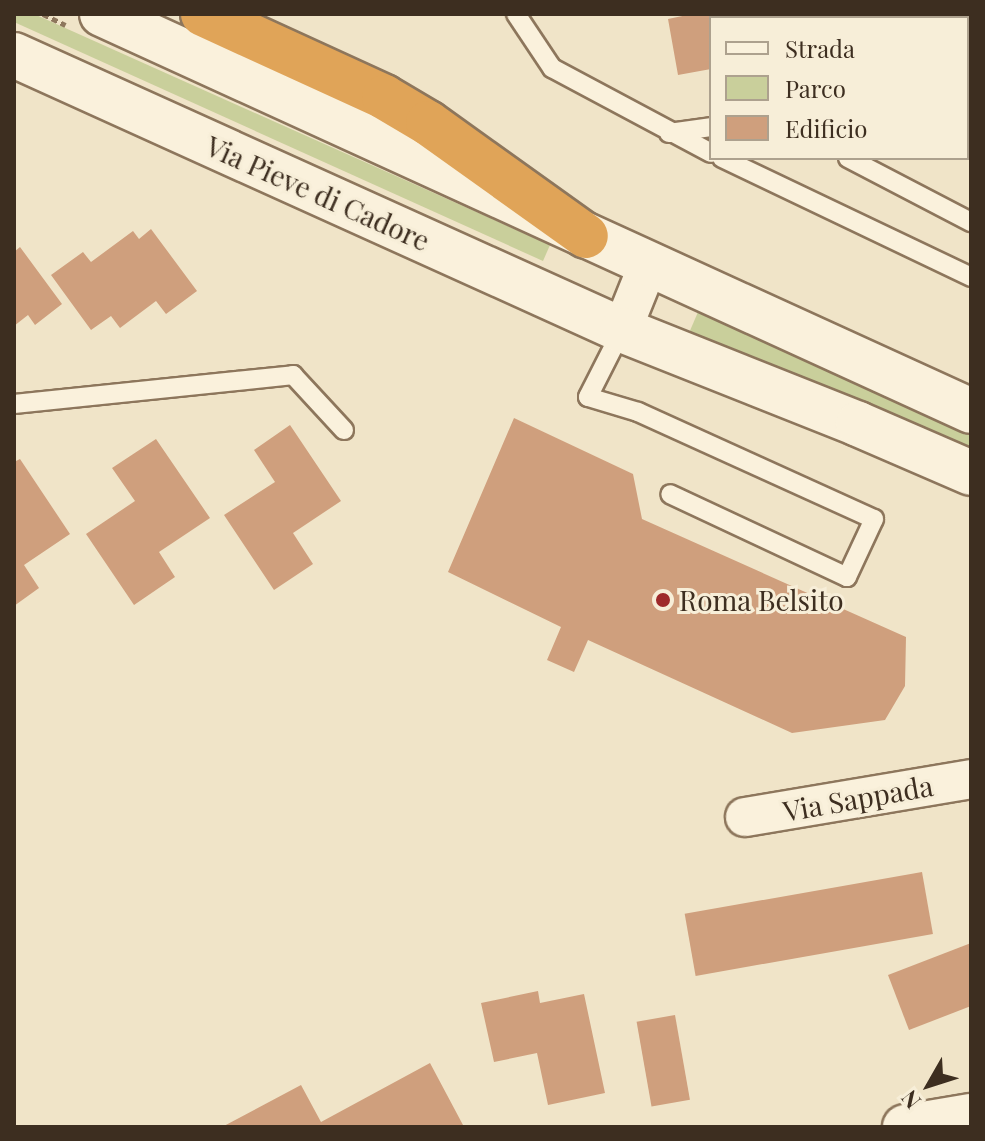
<!DOCTYPE html>
<style>
body{margin:0}
#map{position:relative;width:985px;height:1141px;overflow:hidden;background:#f0e4c8;font-family:"Playfair Display",serif}
div>[style]{position:absolute}
[style*='--x']{left:calc(var(--x)*1px);top:calc(var(--y)*1px);width:calc(var(--w)*1px);rotate:calc(var(--a)*1deg)}
.green>*{inset:0;background:#c9cf9b}
.building>*{inset:0;background:#cf9f7d;transform-origin:0 0}
.path>*{height:5px;margin-top:-2.5px;transform-origin:0;background:repeating-linear-gradient(90deg,#8d765c 0 6px,transparent 0 10px)}
.roads{filter:drop-shadow(2px 0 #8d765c) drop-shadow(-2px 0 #8d765c) drop-shadow(0 2px #8d765c) drop-shadow(0 -2px #8d765c)}
.lane>*{height:18px;margin:-9px;padding:0 9px;transform-origin:9px;border-radius:9px;background:#faf1dc}
.street>*{height:38px;margin:-19px;padding:0 19px;transform-origin:19px;border-radius:19px;background:#faf1dc}
.secondary>*{height:44px;margin:-22px;padding:0 22px;transform-origin:22px;border-radius:22px;background:#faf1dc}
.highway>*{height:44px;margin:-22px;padding:0 22px;transform-origin:22px;border-radius:22px;background:#e0a458}
.dots>*{width:22px;height:22px;translate:-50% -50%;box-sizing:border-box;border:4px solid #f7eed8;border-radius:50%}
span{translate:-50% -50%;white-space:nowrap;text-align:center;line-height:1.15;-webkit-text-stroke:6px #f7eed8;paint-order:stroke}
.street-label{font-size:28px;color:#3d2e20}
.poi-label{font-size:28px;color:#3d2e20}
.left{translate:0 -50%;text-align:left}
.frame{position:absolute;inset:0;border:16px solid #3d2e20;pointer-events:none}
.legend{position:absolute;left:709px;top:16px;width:260px;height:144px;box-sizing:border-box;background:#f7eed8;border:2px solid #ada18e;margin:0;padding:10px 14px;list-style:none;font-size:24px;color:#3d2e20}
.legend li{display:flex;align-items:center;gap:16px;height:40px}
.legend b{width:40px;border:2px solid #ada18e}
.north{position:absolute;left:889px;top:1045px;width:80px;height:80px;-webkit-text-stroke:6px #f7eed8;paint-order:stroke;rotate:231deg;font-size:22px;font-weight:700;line-height:32px;text-align:center;color:#3d2e20}
.north::after{content:'';display:block;margin:auto;width:28px;height:36px;background:#3d2e20;clip-path:polygon(50% 0,100% 100%,50% 72%,0 100%)}
</style>
<div id="map">
<div class="green">
<div style="clip-path:polygon(14px 14px,34px 14px,550px 245px,543px 261px,14px 22px)"></div>
<div style="clip-path:polygon(698px 312px,971px 436px,971px 454px,689px 333px)"></div>
</div>
<div class="building">
<div style="clip-path:polygon(692px 14px,971px 14px,971px 20px,711px 18px,711px 69px,678px 75px,668px 19px)"></div>
<div style="clip-path:polygon(151px 229px,197px 291px,166px 314px,156px 301px,120px 328px,111px 316px,91px 330px,51px 275px,83px 252px,91px 262px,133px 231px,139px 239px)"></div>
<div style="clip-path:polygon(20px 247px,62px 304px,35px 325px,28px 315px,14px 326px,14px 252px)"></div>
<div style="clip-path:polygon(514px 418px,633px 474px,642px 519px,906px 637px,905px 686px,885px 720px,792px 733px,588px 640px,574px 672px,547px 660px,561px 627px,448px 572px)"></div>
<div style="clip-path:polygon(290px 425px,341px 501px,293px 533px,313px 564px,274px 590px,224px 515px,275px 482px,254px 450px)"></div>
<div style="clip-path:polygon(156px 439px,210px 518px,159px 552px,175px 577px,134px 605px,86px 534px,135px 501px,112px 468px)"></div>
<div style="clip-path:polygon(20px 459px,70px 534px,24px 565px,39px 588px,14px 606px,14px 462px)"></div>
<div style="left:922px;top:872px;width:63px;height:241px;rotate:80deg"></div>
<div style="clip-path:polygon(971px 943px,971px 1006px,909px 1030px,888px 975px)"></div>
<div style="clip-path:polygon(538px 991px,540px 1003px,584px 994px,605px 1093px,548px 1105px,537px 1053px,494px 1062px,481px 1003px)"></div>
<div style="left:675px;top:1015px;width:86px;height:39px;rotate:80deg"></div>
<div style="clip-path:polygon(430px 1063px,463px 1125px,460px 1127px,222px 1127px,301px 1085px,321px 1122px)"></div>
</div>
<div class="path">
<div style="--x:43;--y:14;--w:25;--a:26"></div>
</div>
<div class="roads">
<div class="lane">
<div style="--x:516;--y:14;--w:65;--a:56.3"></div>
<div style="--x:552;--y:68;--w:180;--a:28.1"></div>
<div style="--x:967;--y:92;--w:4;--a:0"></div>
<div style="--x:669;--y:133;--w:42;--a:-8.1"></div>
<div style="--x:722;--y:158;--w:276;--a:25.5"></div>
<div style="--x:848;--y:158;--w:139;--a:27.5"></div>
<div style="--x:622;--y:330;--w:75;--a:116.9"></div>
<div style="--x:588;--y:397;--w:52;--a:16.7"></div>
<div style="--x:638;--y:412;--w:259;--a:24.4"></div>
<div style="--x:874;--y:519;--w:64;--a:115"></div>
<div style="--x:847;--y:577;--w:195;--a:-154.9"></div>
<div style="--x:14;--y:404;--w:281;--a:-5.9"></div>
<div style="--x:293;--y:375;--w:75;--a:47.2"></div>
</div>
<div class="street">
<div style="--x:622;--y:330;--w:72;--a:-68.1"></div>
<div style="--x:745;--y:817;--w:229;--a:-9.5"></div>
</div>
<div class="secondary">
<div style="--x:102;--y:14;--w:955;--a:24.55"></div>
<div style="--x:14;--y:55;--w:667;--a:24.34"></div>
<div style="--x:622;--y:330;--w:254;--a:21.7"></div>
<div style="--x:858;--y:424;--w:123;--a:23.4"></div>
<div style="--x:905;--y:1127;--w:67;--a:-9.5"></div>
</div>
<div class="highway">
<div style="--x:203;--y:14;--w:199;--a:24.6"></div>
<div style="--x:384;--y:97;--w:51;--a:30.6"></div>
<div style="--x:428;--y:123;--w:194;--a:35.6"></div>
</div>
</div>
<div class="dots">
<div style="left:663px;top:600px;background:#9e2a2b"></div>
</div>
<div class="street-label">
<span style="left:318px;top:193px;rotate:24deg">Via Pieve di Cadore</span>
<span style="left:858px;top:798px;rotate:-10deg">Via Sappada</span>
</div>
<div class="poi-label">
<span class="left" style="left:679px;top:600px">Roma Belsito</span>
</div>
<div class="frame"></div>
<ul class="legend">
<li><b style="height:10px;background:#faf1dc"></b>Strada</li>
<li><b style="height:22px;background:#c9cf9b"></b>Parco</li>
<li><b style="height:22px;background:#cf9f7d"></b>Edificio</li>
</ul>
<div class="north">N</div>
</div>
